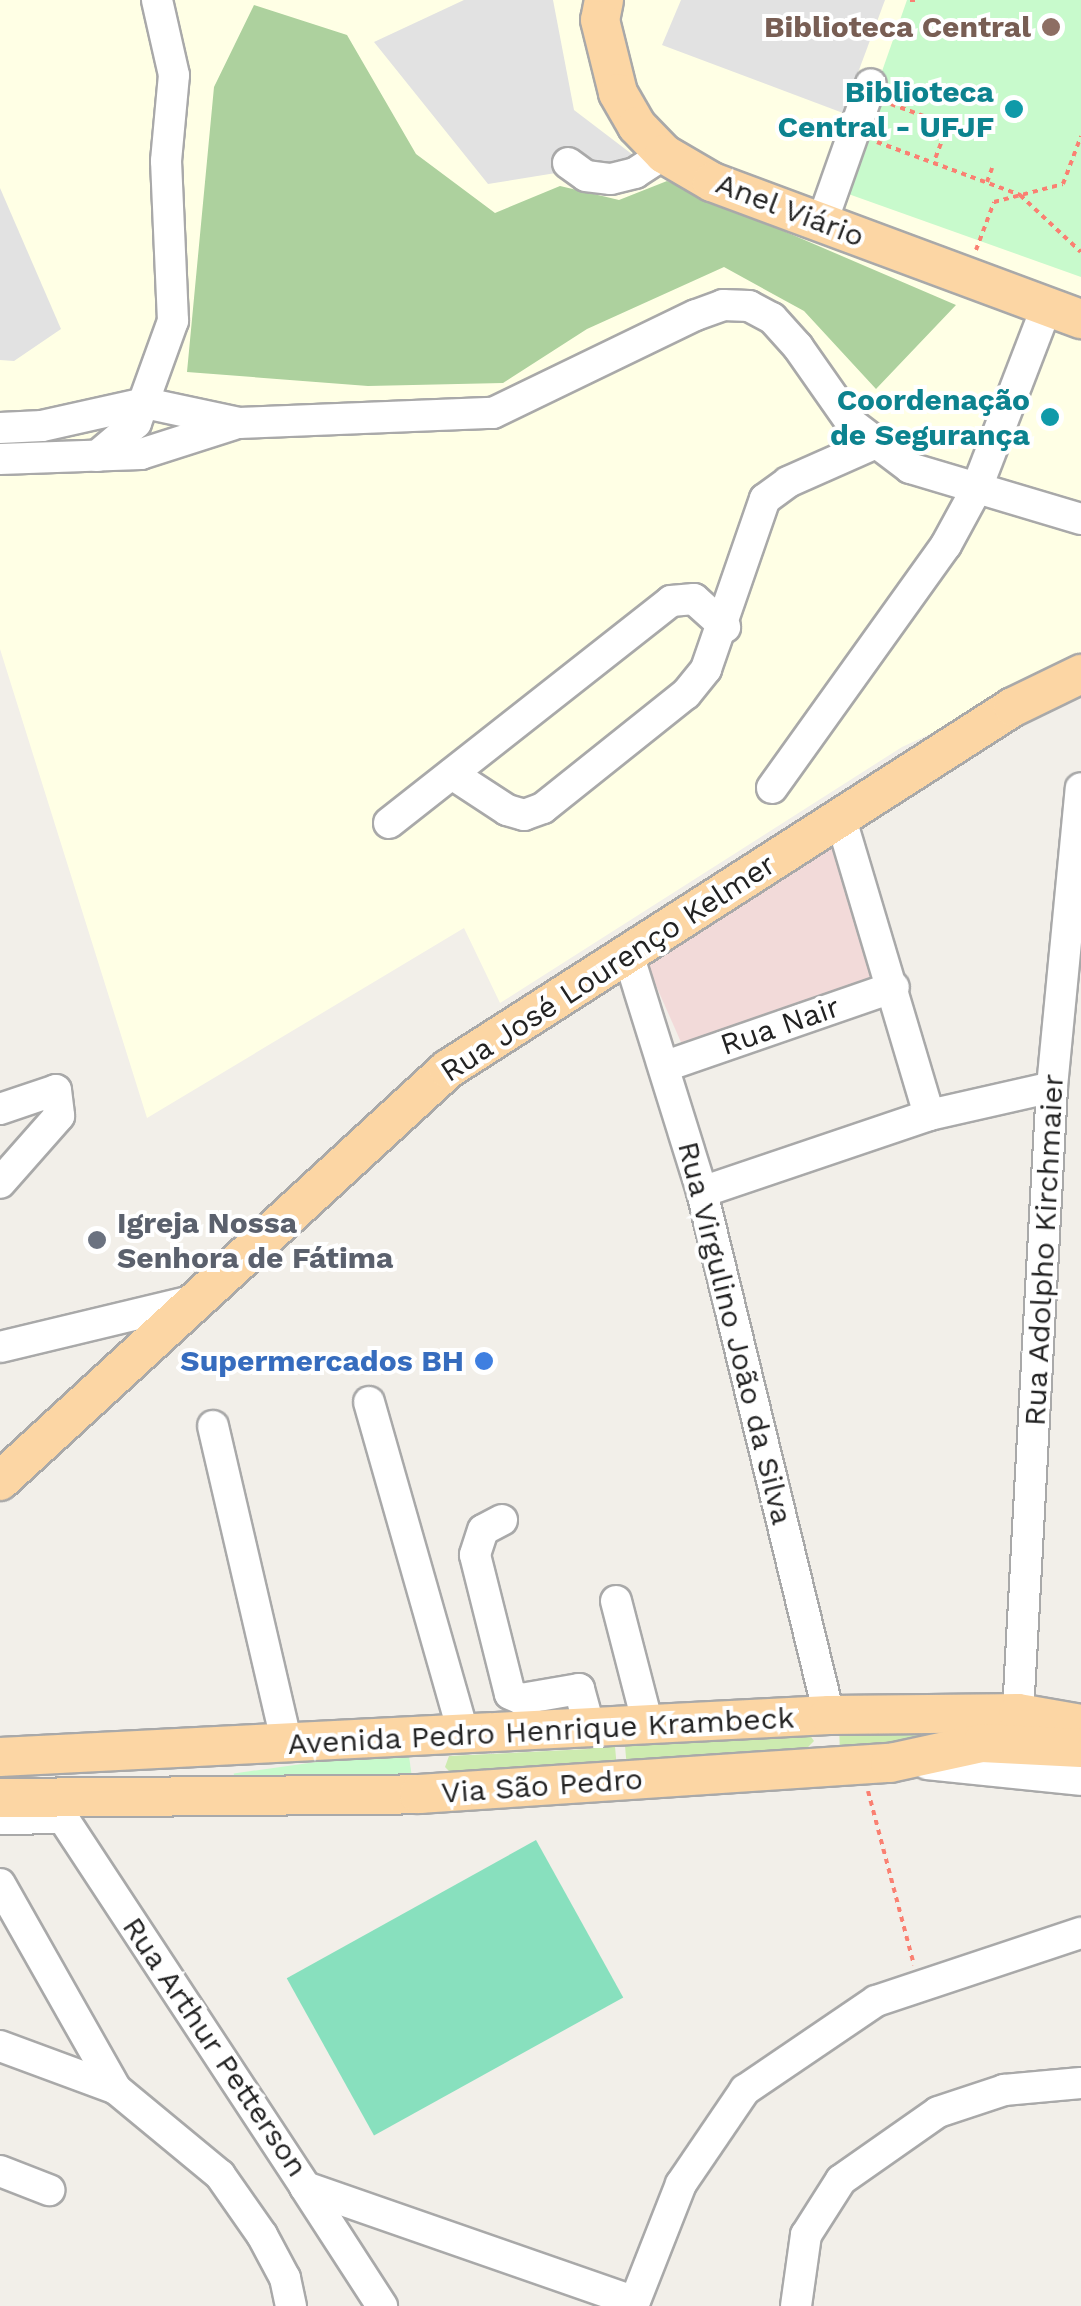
<!DOCTYPE html>
<meta charset="utf-8">
<style>
body{margin:0}
#map{position:relative;width:1081px;height:2306px;overflow:hidden;background:#f2efe9;font-family:"Work Sans",sans-serif}
div>[style]{position:absolute}
[style*='--x']{left:calc(var(--x)*1px);top:calc(var(--y)*1px);width:calc(var(--w)*1px);rotate:calc(var(--a)*1deg)}
.commercial>*{inset:0;background:#f2dad9}
.education>*{inset:0;background:#ffffe5}
.grass>*{inset:0;background:#cdebb0}
.forest>*{inset:0;background:#add19e}
.park>*{inset:0;background:#c8facc;transform-origin:0 0}
.pitch>*{inset:0;background:#88e0be;transform-origin:0 0}
.parking>*{inset:0;background:#e2e2e2}
.path>*{height:4px;margin-top:-2px;transform-origin:0;background:repeating-linear-gradient(90deg,#fa8072 0 5px,transparent 0 10px)}
.roads{filter:drop-shadow(2px 0 #a9a9a9) drop-shadow(-2px 0 #a9a9a9) drop-shadow(0 2px #a9a9a9) drop-shadow(0 -2px #a9a9a9)}
.minor>*{height:30px;margin:-15px;padding:0 15px;transform-origin:15px;border-radius:15px;background:#fff}
.major>*{height:38px;margin:-19px;padding:0 19px;transform-origin:19px;border-radius:19px;background:#fcd6a4}
.dots>*{width:28px;height:28px;translate:-50% -50%;box-sizing:border-box;border:5px solid #fff;border-radius:50%}
span{translate:-50% -50%;white-space:nowrap;text-align:center;line-height:1.15;-webkit-text-stroke:8px #fff;paint-order:stroke}
.education-label{font-size:30px;color:#785e54;font-weight:700}
.right{translate:-100% -50%;text-align:right}
.culture-label{font-size:30px;color:#0d838f;font-weight:700}
.street-label{font-size:30px;color:#222}
.worship-label{font-size:30px;color:#5b616d;font-weight:700}
.left{translate:0 -50%;text-align:left}
.shop-label{font-size:30px;color:#366cbe;font-weight:700}
</style>
<div id="map">
<div class="commercial">
<div style="clip-path:polygon(836px 838px,883px 978px,684px 1049px,643px 956px)"></div>
</div>
<div class="education">
<div style="clip-path:polygon(0 0,1081px 0,1081px 664px,902px 747px,500px 1003px,464px 928px,147px 1118px,0 649px)"></div>
</div>
<div class="grass">
<div style="clip-path:polygon(974px 1722px,840px 1755px,839px 1724px)"></div>
<div style="clip-path:polygon(624px 1734px,809px 1734px,814px 1741px,805px 1750px,668px 1758px,660px 1767px,627px 1769px)"></div>
<div style="clip-path:polygon(614px 1735px,617px 1769px,454px 1776px,445px 1767px,449px 1756px,588px 1749px,600px 1736px)"></div>
</div>
<div class="forest">
<div style="clip-path:polygon(254px 5px,347px 35px,416px 154px,495px 213px,560px 186px,619px 200px,667px 181px,956px 305px,876px 389px,804px 311px,724px 267px,587px 329px,503px 383px,368px 386px,187px 372px,214px 87px)"></div>
</div>
<div class="park">
<div style="clip-path:polygon(907px 0,1081px 0,1081px 277px,840px 191px)"></div>
<div style="left:408px;top:1749px;width:30px;height:176px;rotate:82deg"></div>
</div>
<div class="pitch">
<div style="left:536px;top:1840px;width:180px;height:285px;rotate:61deg"></div>
</div>
<div class="parking">
<div style="clip-path:polygon(464px 0,553px 0,574px 110px,658px 174px,562px 172px,488px 184px,374px 42px)"></div>
<div style="clip-path:polygon(681px 0,885px 0,843px 113px,662px 45px)"></div>
<div style="clip-path:polygon(0 188px,61px 329px,14px 361px,0 360px)"></div>
</div>
<div class="path">
<div style="--x:910;--y:0;--w:10;--a:0"></div>
<div style="--x:891;--y:104;--w:61;--a:20.2"></div>
<div style="--x:948;--y:125;--w:40;--a:111"></div>
<div style="--x:877;--y:142;--w:153;--a:20.3"></div>
<div style="--x:1020;--y:195;--w:83;--a:43.1"></div>
<div style="--x:987;--y:182;--w:15;--a:-70"></div>
<div style="--x:976;--y:250;--w:51;--a:-69.4"></div>
<div style="--x:994;--y:202;--w:71;--a:-14.6"></div>
<div style="--x:1063;--y:184;--w:51;--a:-69.4"></div>
<div style="--x:868;--y:1791;--w:180;--a:75.2"></div>
</div>
<div class="roads">
<div class="minor">
<div style="--x:568;--y:163;--w:22;--a:36"></div>
<div style="--x:586;--y:176;--w:25;--a:7"></div>
<div style="--x:611;--y:179;--w:25;--a:-14"></div>
<div style="--x:635;--y:173;--w:35;--a:-33"></div>
<div style="--x:822;--y:222;--w:146;--a:-70.5"></div>
<div style="--x:0;--y:428;--w:42;--a:-2.7"></div>
<div style="--x:42;--y:426;--w:106;--a:-12.6"></div>
<div style="--x:145;--y:403;--w:96;--a:12"></div>
<div style="--x:239;--y:423;--w:254;--a:-2.3"></div>
<div style="--x:493;--y:413;--w:225;--a:-25.8"></div>
<div style="--x:696;--y:315;--w:29;--a:-20"></div>
<div style="--x:723;--y:305;--w:26;--a:2"></div>
<div style="--x:749;--y:306;--w:26;--a:28"></div>
<div style="--x:772;--y:318;--w:39;--a:48"></div>
<div style="--x:798;--y:347;--w:94;--a:55"></div>
<div style="--x:852;--y:424;--w:73;--a:37.2"></div>
<div style="--x:910;--y:468;--w:178;--a:16.6"></div>
<div style="--x:97;--y:456;--w:51;--a:-40.2"></div>
<div style="--x:136;--y:423;--w:109;--a:-70.1"></div>
<div style="--x:173;--y:321;--w:160;--a:-92.5"></div>
<div style="--x:166;--y:161;--w:86;--a:-84.7"></div>
<div style="--x:174;--y:75;--w:77;--a:-102.8"></div>
<div style="--x:0;--y:459;--w:141;--a:-2"></div>
<div style="--x:141;--y:454;--w:96;--a:-17.7"></div>
<div style="--x:452;--y:774;--w:66;--a:33.2"></div>
<div style="--x:507;--y:810;--w:18;--a:16"></div>
<div style="--x:524;--y:815;--w:20;--a:-20"></div>
<div style="--x:543;--y:808;--w:183;--a:-38.6"></div>
<div style="--x:686;--y:694;--w:32;--a:-51"></div>
<div style="--x:706;--y:669;--w:180;--a:-70.9"></div>
<div style="--x:765;--y:499;--w:29;--a:-36"></div>
<div style="--x:788;--y:482;--w:96;--a:-23.9"></div>
<div style="--x:772;--y:788;--w:299;--a:-54.4"></div>
<div style="--x:946;--y:545;--w:63;--a:-61.4"></div>
<div style="--x:976;--y:490;--w:197;--a:-68.9"></div>
<div style="--x:840;--y:816;--w:312;--a:73.4"></div>
<div style="--x:389;--y:823;--w:359;--a:-38.2"></div>
<div style="--x:671;--y:601;--w:23;--a:-5"></div>
<div style="--x:694;--y:599;--w:42;--a:42.1"></div>
<div style="--x:628;--y:954;--w:249;--a:72.7"></div>
<div style="--x:702;--y:1192;--w:538;--a:76.35"></div>
<div style="--x:666;--y:1066;--w:241;--a:-19.1"></div>
<div style="--x:0;--y:1109;--w:59;--a:-18.7"></div>
<div style="--x:56;--y:1090;--w:26;--a:83"></div>
<div style="--x:59;--y:1116;--w:89;--a:131.4"></div>
<div style="--x:702;--y:1192;--w:240;--a:-18.7"></div>
<div style="--x:929;--y:1115;--w:126;--a:-12.8"></div>
<div style="--x:0;--y:1347;--w:202;--a:-13.5"></div>
<div style="--x:369;--y:1402;--w:346;--a:74.1"></div>
<div style="--x:213;--y:1426;--w:327;--a:76.9"></div>
<div style="--x:502;--y:1520;--w:21;--a:152"></div>
<div style="--x:483;--y:1530;--w:26;--a:108"></div>
<div style="--x:475;--y:1555;--w:143;--a:75.9"></div>
<div style="--x:510;--y:1694;--w:12;--a:24"></div>
<div style="--x:521;--y:1699;--w:59;--a:-9.8"></div>
<div style="--x:579;--y:1689;--w:41;--a:74.6"></div>
<div style="--x:616;--y:1601;--w:128;--a:75.5"></div>
<div style="--x:1018;--y:1713;--w:627;--a:-86.89"></div>
<div style="--x:1052;--y:1087;--w:300;--a:-84.5"></div>
<div style="--x:927;--y:1764;--w:155;--a:5.9"></div>
<div style="--x:0;--y:1819;--w:63;--a:-0.9"></div>
<div style="--x:63;--y:1818;--w:441;--a:56.7"></div>
<div style="--x:305;--y:2187;--w:349;--a:19.2"></div>
<div style="--x:0;--y:1884;--w:236;--a:60.5"></div>
<div style="--x:0;--y:2046;--w:124;--a:20.3"></div>
<div style="--x:116;--y:2089;--w:135;--a:39.6"></div>
<div style="--x:220;--y:2175;--w:73;--a:55"></div>
<div style="--x:262;--y:2235;--w:49;--a:61.9"></div>
<div style="--x:285;--y:2278;--w:29;--a:78"></div>
<div style="--x:0;--y:2171;--w:53;--a:21.2"></div>
<div style="--x:305;--y:2187;--w:142;--a:57.1"></div>
<div style="--x:633;--y:2306;--w:131;--a:-68.5"></div>
<div style="--x:681;--y:2184;--w:114;--a:-55.8"></div>
<div style="--x:745;--y:2090;--w:158;--a:-34.2"></div>
<div style="--x:876;--y:2001;--w:216;--a:-18.4"></div>
<div style="--x:796;--y:2306;--w:72;--a:-82"></div>
<div style="--x:806;--y:2235;--w:65;--a:-57.5"></div>
<div style="--x:841;--y:2180;--w:118;--a:-35"></div>
<div style="--x:938;--y:2112;--w:70;--a:-18.4"></div>
<div style="--x:1004;--y:2090;--w:77;--a:-5.2"></div>
</div>
<div class="major">
<div style="--x:604;--y:0;--w:20;--a:101"></div>
<div style="--x:600;--y:20;--w:75;--a:76.1"></div>
<div style="--x:618;--y:93;--w:38;--a:60"></div>
<div style="--x:637;--y:126;--w:39;--a:46"></div>
<div style="--x:664;--y:154;--w:56;--a:30.3"></div>
<div style="--x:712;--y:182;--w:394;--a:20.4"></div>
<div style="--x:0;--y:1481;--w:609;--a:-42.6"></div>
<div style="--x:448;--y:1069;--w:671;--a:-32.65"></div>
<div style="--x:1013;--y:707;--w:76;--a:-25.9"></div>
<div style="--x:0;--y:1757;--w:830;--a:-2.9"></div>
<div style="--x:829;--y:1715;--w:189;--a:-0.6"></div>
<div style="--x:1018;--y:1713;--w:64;--a:9.9"></div>
<div style="--x:0;--y:1798;--w:419;--a:-0.5"></div>
<div style="--x:419;--y:1794;--w:472;--a:-3.8"></div>
<div style="--x:890;--y:1763;--w:94;--a:-12.3"></div>
<div style="--x:982;--y:1743;--w:99;--a:2.9"></div>
</div>
</div>
<div class="dots">
<div style="left:1051px;top:27px;background:#8d6e63"></div>
<div style="left:1014px;top:109px;background:#0f9aa8"></div>
<div style="left:1050px;top:417px;background:#0f9aa8"></div>
<div style="left:97px;top:1240px;background:#6b7280"></div>
<div style="left:484px;top:1361px;background:#3f7fe0"></div>
</div>
<div class="education-label">
<span class="right" style="left:1031px;top:27px">Biblioteca Central</span>
</div>
<div class="culture-label">
<span class="right" style="left:994px;top:109px">Biblioteca<br>Central - UFJF</span>
<span class="right" style="left:1030px;top:417px">Coordenação<br>de Segurança</span>
</div>
<div class="street-label">
<span style="left:790px;top:210px;rotate:21deg">Anel Viário</span>
<span style="left:608px;top:968px;rotate:-33deg">Rua José Lourenço Kelmer</span>
<span style="left:780px;top:1026px;rotate:-19deg">Rua Nair</span>
<span style="left:1044px;top:1250px;rotate:-87deg">Rua Adolpho Kirchmaier</span>
<span style="left:735px;top:1333px;rotate:76deg">Rua Virgulino João da Silva</span>
<span style="left:541px;top:1731px;rotate:-3deg">Avenida Pedro Henrique Krambeck</span>
<span style="left:542px;top:1786px;rotate:-4deg">Via São Pedro</span>
<span style="left:215px;top:2047px;rotate:56deg">Rua Arthur Petterson</span>
</div>
<div class="worship-label">
<span class="left" style="left:117px;top:1240px">Igreja Nossa<br>Senhora de Fátima</span>
</div>
<div class="shop-label">
<span class="right" style="left:464px;top:1361px">Supermercados BH</span>
</div>
</div>
